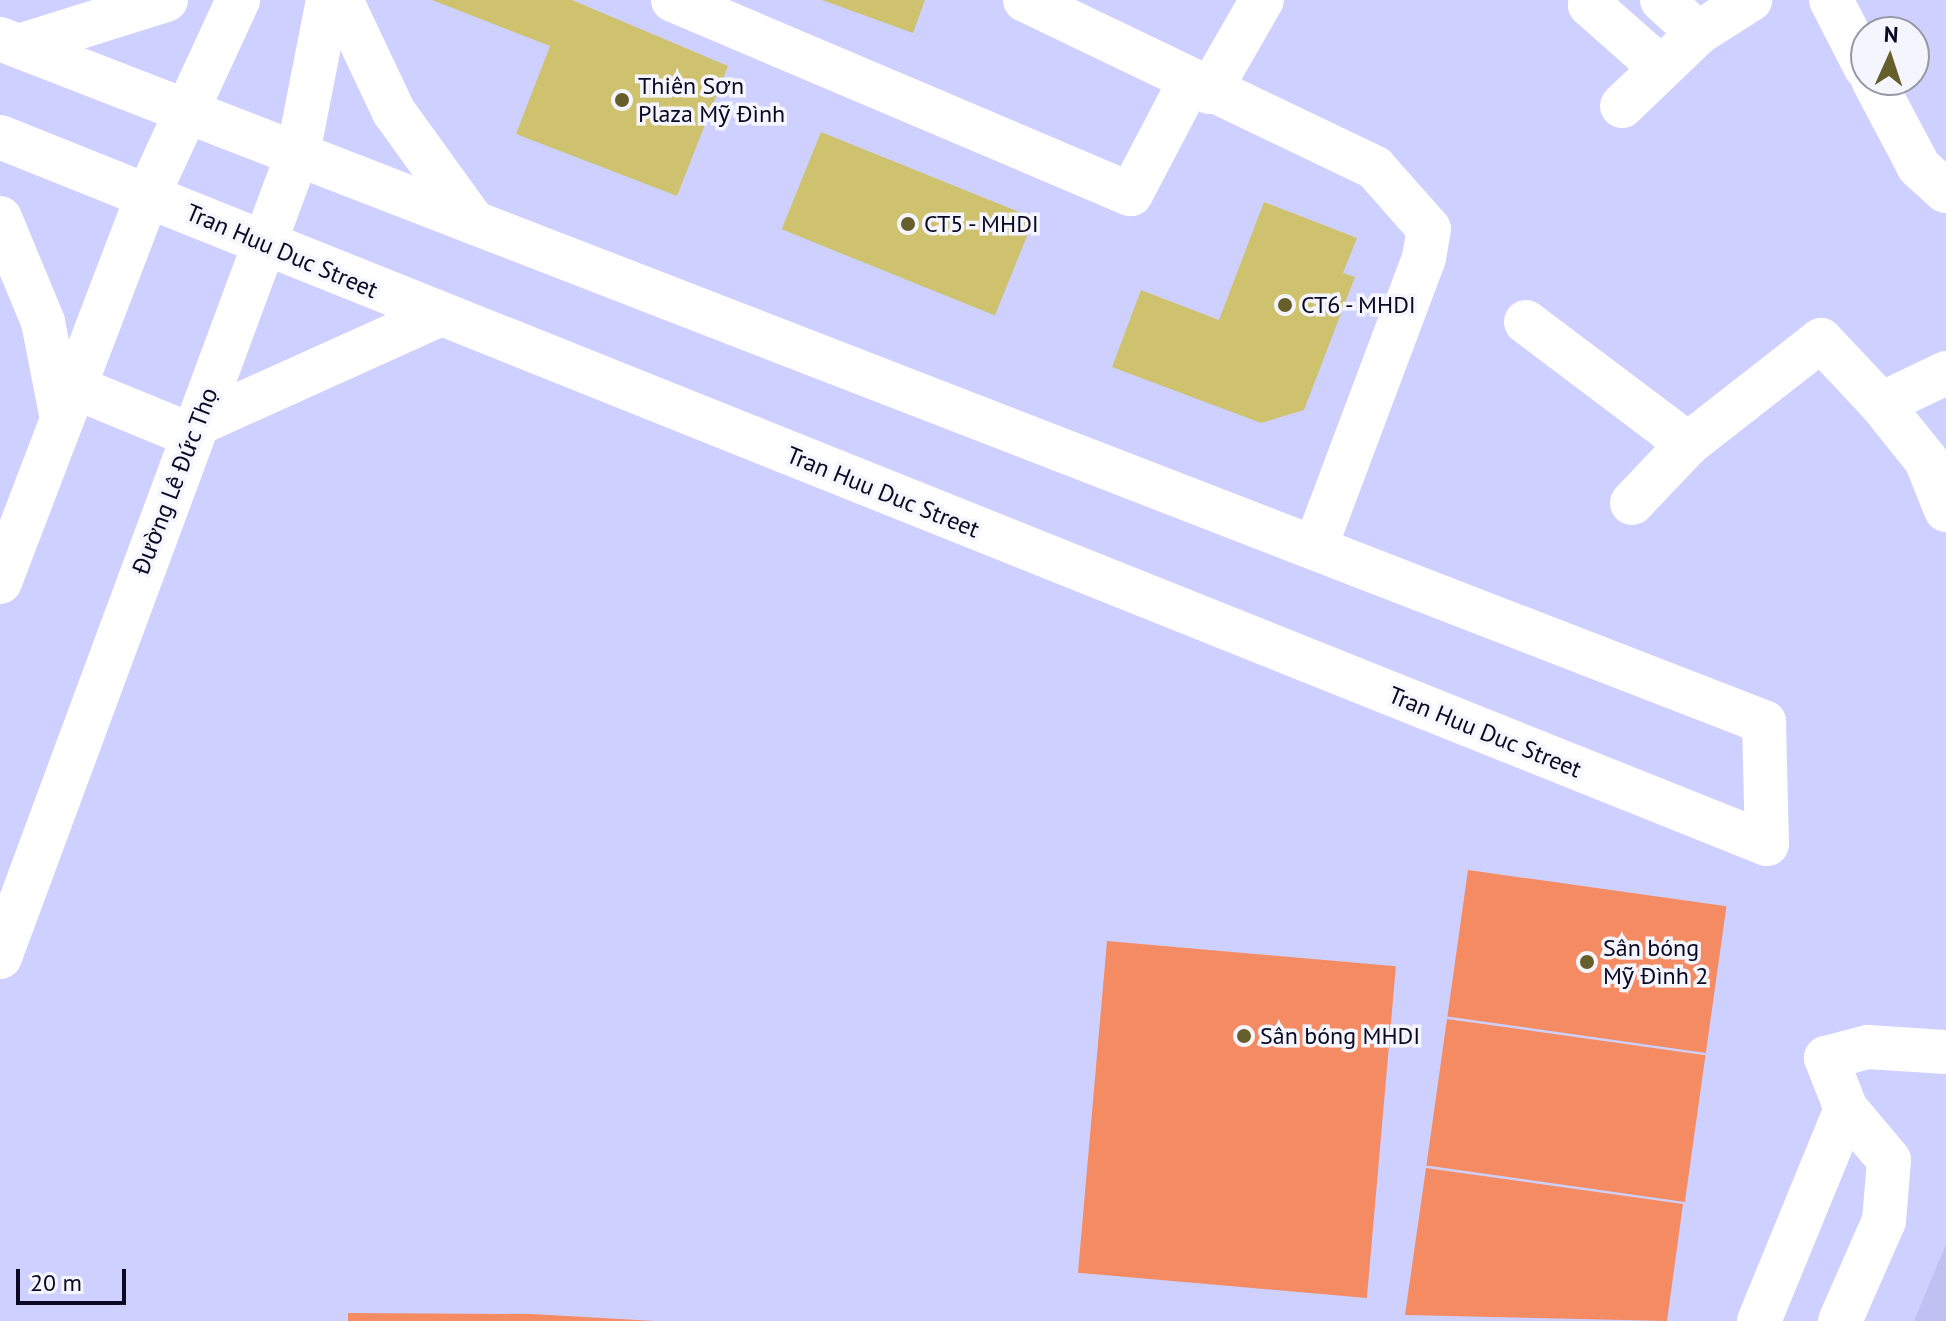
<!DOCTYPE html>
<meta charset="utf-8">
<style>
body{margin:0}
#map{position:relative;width:1946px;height:1321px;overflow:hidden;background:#ced1ff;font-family:"PT Sans",sans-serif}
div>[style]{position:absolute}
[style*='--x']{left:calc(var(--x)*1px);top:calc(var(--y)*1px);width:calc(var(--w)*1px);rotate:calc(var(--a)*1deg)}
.built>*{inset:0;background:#bec1f1}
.green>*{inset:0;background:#f48b62;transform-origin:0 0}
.building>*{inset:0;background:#cec26f;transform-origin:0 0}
.minor>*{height:44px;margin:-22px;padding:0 22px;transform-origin:22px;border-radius:22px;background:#fff}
.major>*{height:44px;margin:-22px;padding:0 22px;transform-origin:22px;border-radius:22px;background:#fff}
.dots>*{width:22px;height:22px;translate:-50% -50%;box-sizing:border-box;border:4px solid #f5f6fd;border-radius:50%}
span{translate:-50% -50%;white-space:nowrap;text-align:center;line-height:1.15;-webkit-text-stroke:7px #f5f6fd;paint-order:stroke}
.poi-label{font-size:24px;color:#0a0822}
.left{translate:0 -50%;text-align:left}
.street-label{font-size:24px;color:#0a0822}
.north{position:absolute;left:1850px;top:16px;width:80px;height:80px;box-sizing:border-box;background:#f5f6fd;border:2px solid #9797a5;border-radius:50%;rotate:3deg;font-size:22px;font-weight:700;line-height:32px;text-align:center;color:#0a0822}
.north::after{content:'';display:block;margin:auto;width:28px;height:36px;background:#665f2b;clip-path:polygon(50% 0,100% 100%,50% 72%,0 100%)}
.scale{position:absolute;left:16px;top:1269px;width:110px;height:36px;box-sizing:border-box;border:4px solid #0a0822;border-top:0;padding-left:10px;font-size:24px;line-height:28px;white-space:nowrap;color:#0a0822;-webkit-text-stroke:6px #f5f6fd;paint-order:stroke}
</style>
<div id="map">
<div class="built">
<div style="clip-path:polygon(1946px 1244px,1946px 1321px,1914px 1321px)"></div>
</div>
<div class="green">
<div style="left:1468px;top:870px;width:261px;height:148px;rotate:8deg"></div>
<div style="left:1107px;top:941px;width:290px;height:333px;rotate:5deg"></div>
<div style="left:1447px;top:1019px;width:261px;height:148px;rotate:8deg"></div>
<div style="clip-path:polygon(1426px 1168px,1683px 1204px,1667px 1321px,1405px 1315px)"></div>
<div style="clip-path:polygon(348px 1313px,531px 1314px,655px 1321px,348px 1321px)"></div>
</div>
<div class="building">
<div style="clip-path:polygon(432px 0,572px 0,728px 66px,677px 196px,516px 134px,550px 46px)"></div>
<div style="clip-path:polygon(822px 0,925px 0,913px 33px)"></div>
<div style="left:821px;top:132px;width:230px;height:105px;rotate:22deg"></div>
<div style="clip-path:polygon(1264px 202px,1357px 238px,1343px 273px,1355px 277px,1304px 410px,1261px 423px,1112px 367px,1141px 290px,1219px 320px)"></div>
</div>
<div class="minor">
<div style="--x:673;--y:0;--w:497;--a:23"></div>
<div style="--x:1131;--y:194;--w:125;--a:-62.4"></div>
<div style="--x:1025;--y:0;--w:388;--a:25.6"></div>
<div style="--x:1375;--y:168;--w:81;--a:48.5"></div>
<div style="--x:1429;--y:229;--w:29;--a:100"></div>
<div style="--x:1424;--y:258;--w:307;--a:110.6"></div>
<div style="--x:1595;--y:0;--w:7;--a:135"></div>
<div style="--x:1590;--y:5;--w:94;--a:41.5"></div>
<div style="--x:1662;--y:0;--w:49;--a:42.5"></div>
<div style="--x:1831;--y:0;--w:76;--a:62.8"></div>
<div style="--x:1873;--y:80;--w:98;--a:62.1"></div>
<div style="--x:1919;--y:167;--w:36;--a:42"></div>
<div style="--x:1209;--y:92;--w:106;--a:-60.1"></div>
<div style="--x:1622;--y:106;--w:105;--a:-43.8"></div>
<div style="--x:1698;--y:33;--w:62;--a:-32.4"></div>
<div style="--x:1526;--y:322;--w:203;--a:37"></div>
<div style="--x:1881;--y:404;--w:72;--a:51.2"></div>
<div style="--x:1926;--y:460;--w:54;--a:68.2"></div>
<div style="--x:1632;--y:503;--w:81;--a:-46.5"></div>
<div style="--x:1688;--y:444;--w:169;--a:-38"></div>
<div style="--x:1821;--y:340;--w:88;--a:46.8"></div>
<div style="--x:1881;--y:404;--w:72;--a:-25.5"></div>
<div style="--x:1764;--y:722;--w:122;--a:88.6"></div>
<div style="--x:1759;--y:1321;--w:229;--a:-67.7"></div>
<div style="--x:1840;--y:1321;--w:109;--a:-66.3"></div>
<div style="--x:1884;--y:1221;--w:61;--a:-85.3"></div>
<div style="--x:1889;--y:1160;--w:67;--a:-130.1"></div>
<div style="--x:1846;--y:1109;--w:55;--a:-111.4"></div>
<div style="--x:1826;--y:1058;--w:43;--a:-14.7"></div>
<div style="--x:1868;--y:1047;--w:78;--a:3.7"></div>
</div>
<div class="major">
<div style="--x:341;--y:0;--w:124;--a:64.7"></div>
<div style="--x:394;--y:112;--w:133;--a:54.2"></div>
<div style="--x:0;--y:39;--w:1892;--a:21.17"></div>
<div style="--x:19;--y:46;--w:154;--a:-17.4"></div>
<div style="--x:0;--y:137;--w:1903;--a:21.81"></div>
<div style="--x:0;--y:218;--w:113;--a:67.5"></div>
<div style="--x:43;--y:322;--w:99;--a:78.9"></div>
<div style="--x:74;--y:387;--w:126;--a:22.3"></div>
<div style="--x:195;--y:425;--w:265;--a:-24.3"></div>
<div style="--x:0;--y:582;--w:414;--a:-69.1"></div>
<div style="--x:148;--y:195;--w:215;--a:-65.2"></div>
<div style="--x:0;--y:957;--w:857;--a:-69.66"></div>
<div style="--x:298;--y:153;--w:156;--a:-78.9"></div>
</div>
<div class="dots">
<div style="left:622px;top:100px;background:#665f2b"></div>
<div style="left:908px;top:224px;background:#665f2b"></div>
<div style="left:1285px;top:305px;background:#665f2b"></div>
<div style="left:1587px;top:962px;background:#665f2b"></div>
<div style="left:1244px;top:1036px;background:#665f2b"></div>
</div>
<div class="poi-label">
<span class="left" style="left:638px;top:100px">Thiên Sơn<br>Plaza Mỹ Đình</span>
<span class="left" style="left:924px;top:224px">CT5 - MHDI</span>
<span class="left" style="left:1301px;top:305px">CT6 - MHDI</span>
<span class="left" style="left:1603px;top:962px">Sân bóng<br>Mỹ Đình 2</span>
<span class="left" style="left:1260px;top:1036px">Sân bóng MHDI</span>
</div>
<div class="street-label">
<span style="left:282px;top:251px;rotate:23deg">Tran Huu Duc Street</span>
<span style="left:175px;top:481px;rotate:-69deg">Đường Lê Đức Thọ</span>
<span style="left:883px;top:492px;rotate:22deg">Tran Huu Duc Street</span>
<span style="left:1485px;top:732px;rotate:22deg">Tran Huu Duc Street</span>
</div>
<div class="north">N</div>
<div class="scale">20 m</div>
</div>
